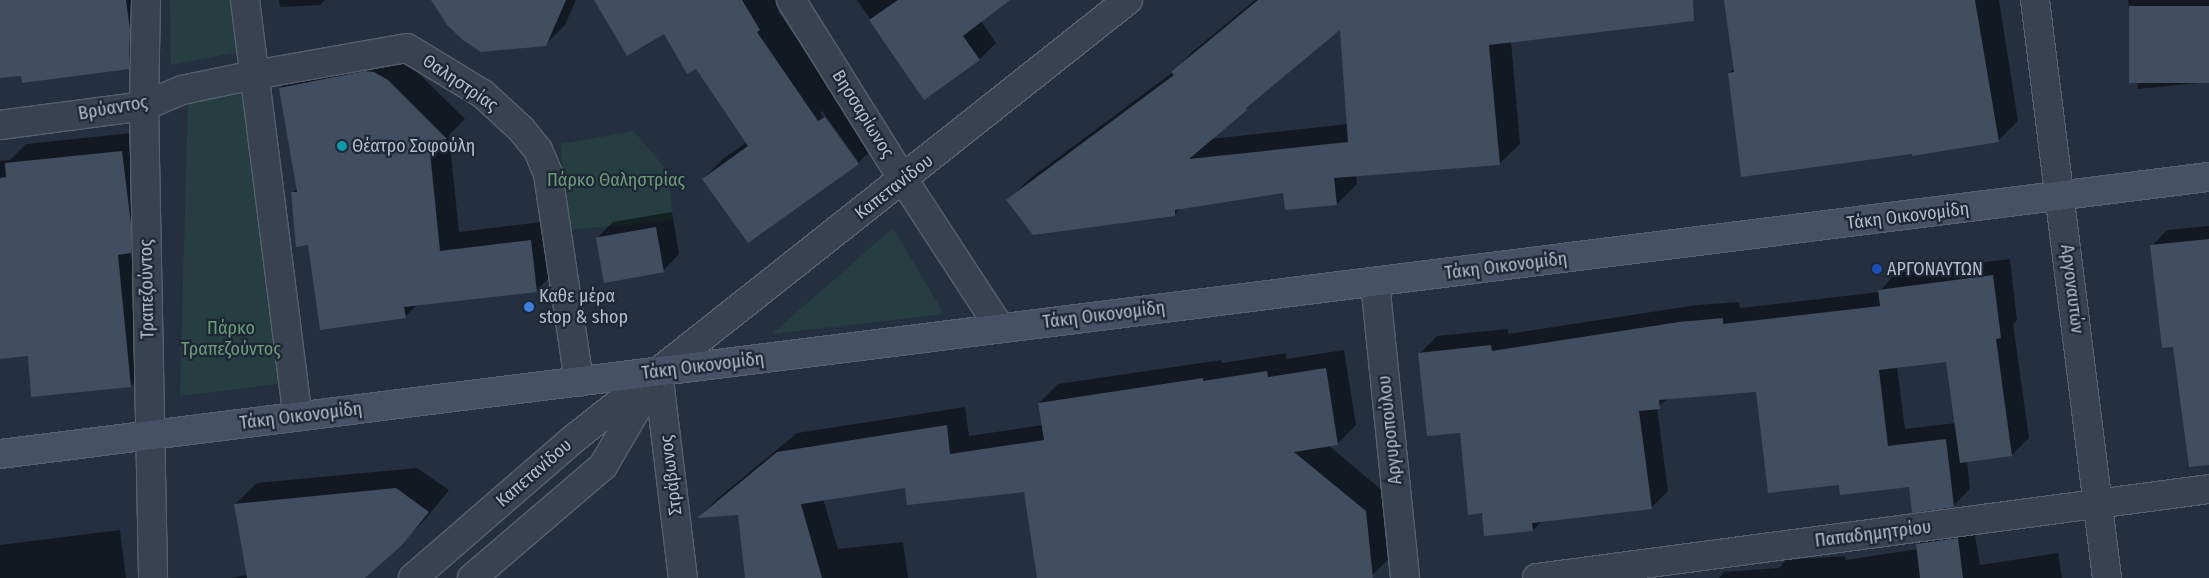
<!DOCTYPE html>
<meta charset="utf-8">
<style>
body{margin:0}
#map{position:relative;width:2209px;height:578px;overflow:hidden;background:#243040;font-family:"Fira Sans Condensed",sans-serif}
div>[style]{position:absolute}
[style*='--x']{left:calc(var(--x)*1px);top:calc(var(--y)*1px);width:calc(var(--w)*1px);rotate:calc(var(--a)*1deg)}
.green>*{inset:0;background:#263e41}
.shadow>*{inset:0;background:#0007}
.building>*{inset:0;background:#404e60;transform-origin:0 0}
.roads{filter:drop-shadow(1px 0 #56606e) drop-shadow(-1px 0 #56606e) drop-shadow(0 1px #56606e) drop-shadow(0 -1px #56606e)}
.street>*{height:28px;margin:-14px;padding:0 14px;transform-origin:14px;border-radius:14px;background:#384250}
.secondary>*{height:28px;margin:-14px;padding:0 14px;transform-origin:14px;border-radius:14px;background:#465163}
.dots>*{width:14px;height:14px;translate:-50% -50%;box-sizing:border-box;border:2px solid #1d2735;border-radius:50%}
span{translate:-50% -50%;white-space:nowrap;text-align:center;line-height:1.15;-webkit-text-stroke:4.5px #1d2735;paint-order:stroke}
.street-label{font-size:18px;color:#b5bdcb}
.poi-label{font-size:18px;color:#b5bdcb}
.left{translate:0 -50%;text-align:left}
.park-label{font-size:18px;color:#6b9c77}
</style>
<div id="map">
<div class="green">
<div style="clip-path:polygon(170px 0,233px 0,239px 52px,171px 65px)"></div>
<div style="clip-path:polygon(241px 91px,287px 383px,180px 396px,188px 100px)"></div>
<div style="clip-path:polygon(634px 131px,668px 172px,673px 220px,566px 230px,561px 144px)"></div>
<div style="clip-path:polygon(893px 228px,944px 314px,772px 334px)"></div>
</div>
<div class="shadow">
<div style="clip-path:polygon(0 0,148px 0,149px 47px,128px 68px,0 77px)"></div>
<div style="clip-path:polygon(279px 0,325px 0,320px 5px,280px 7px)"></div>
<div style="clip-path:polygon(438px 0,576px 0,565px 25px,545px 45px)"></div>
<div style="clip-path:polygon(evenodd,595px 0,775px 0,780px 9px,778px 11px,839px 101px,879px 143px,858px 163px,703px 179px,724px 158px,747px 142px,696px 67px,664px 33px,595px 0,822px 111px,858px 161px,855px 161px,820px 112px,822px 111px)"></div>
<div style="clip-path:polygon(857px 0,1008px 0,981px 21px,996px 43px,980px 59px,924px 98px)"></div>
<div style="clip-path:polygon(evenodd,1255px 0,1655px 0,1511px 41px,1520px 144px,1499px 164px,1356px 175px,1357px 184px,1337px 204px,1284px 192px,1181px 208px,1175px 214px,1008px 201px,1028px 180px,1173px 72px,1193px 51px,1255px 0,1341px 28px,1348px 124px,1211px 139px,1263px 92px,1341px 28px)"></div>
<div style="clip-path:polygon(1725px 0,1999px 0,2018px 121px,1998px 141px,1913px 153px,1729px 73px,1735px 68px)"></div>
<div style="clip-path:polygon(2128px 0,2209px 0,2209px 82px,2138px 89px)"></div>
<div style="clip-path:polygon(401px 56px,465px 119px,449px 135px,459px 232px,550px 221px,556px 271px,536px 291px,417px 305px,405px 317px,309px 244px,292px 193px,298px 187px,280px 88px,300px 69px)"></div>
<div style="clip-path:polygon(141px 132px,150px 367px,131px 386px,29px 354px,0 358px,0 161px,10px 160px,26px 144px)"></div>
<div style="clip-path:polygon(672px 212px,679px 254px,663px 271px,597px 238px,613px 222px)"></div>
<div style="clip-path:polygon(2209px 226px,2209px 440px,2174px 345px,2152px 246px,2167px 230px)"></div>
<div style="clip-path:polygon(evenodd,2010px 259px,2017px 320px,2013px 324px,2029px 438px,2012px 455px,1967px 461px,1970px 489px,1953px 506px,1910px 486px,1840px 484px,1757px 391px,1669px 398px,1657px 408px,1668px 491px,1651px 508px,1542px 521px,1533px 530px,1483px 512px,1461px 432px,1420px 353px,1437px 336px,1508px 329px,1508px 334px,1697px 305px,1739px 302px,1740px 308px,1879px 292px,1896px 273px,2010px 259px,1947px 361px,1956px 423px,1905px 429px,1897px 367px,1947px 361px)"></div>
<div style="clip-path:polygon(1344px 350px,1356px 425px,1337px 444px,1328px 445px,1384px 492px,1391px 557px,1369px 578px,1039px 578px,1025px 490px,906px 486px,823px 499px,838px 549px,903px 542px,908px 578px,746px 578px,739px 514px,700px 516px,717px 499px,797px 433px,965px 407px,969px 436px,1043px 425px,1039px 403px,1058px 384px,1221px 360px,1222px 363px,1286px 353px,1286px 359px)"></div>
<div style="clip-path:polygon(417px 468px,449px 490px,423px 522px,363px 578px,231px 578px,247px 575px,235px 504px,257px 483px)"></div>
<div style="clip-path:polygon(1973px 523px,1980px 565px,2058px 553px,2062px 578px,1719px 578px,1724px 572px,1779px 568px,1786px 560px,1845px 556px,1846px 560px,1918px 549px,1917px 544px,1933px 528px)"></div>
<div style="clip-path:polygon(120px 530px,126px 578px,0 578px,0 545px)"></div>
</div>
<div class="building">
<div style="clip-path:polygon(0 0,126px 0,130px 30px,129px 69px,22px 83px,21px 76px,0 78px)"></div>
<div style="clip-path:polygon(431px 0,566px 0,546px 46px,481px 52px,463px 40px,447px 25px)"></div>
<div style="clip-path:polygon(594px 0,742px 0,760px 30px,757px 32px,818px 121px,825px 117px,859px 164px,748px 243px,702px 179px,748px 146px,696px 69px,687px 74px,664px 34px,627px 56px)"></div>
<div style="clip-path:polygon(898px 0,1010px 0,963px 36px,980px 60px,924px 100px,869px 20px)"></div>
<div style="clip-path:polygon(evenodd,1258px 0,1693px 0,1694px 21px,1489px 45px,1500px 165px,1334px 178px,1337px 205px,1285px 210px,1283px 193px,1175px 210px,1175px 216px,1033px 235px,1006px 200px,1174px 75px,1171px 72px,1258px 0,1340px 30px,1348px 142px,1189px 159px,1247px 110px,1246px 108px,1340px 30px)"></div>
<div style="clip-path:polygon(1724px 0,1975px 0,1999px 142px,1912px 156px,1912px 154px,1741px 177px,1728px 73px,1734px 72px)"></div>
<div style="left:2209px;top:6px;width:77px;height:80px;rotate:90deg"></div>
<div style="clip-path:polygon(365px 71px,374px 72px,388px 80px,447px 139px,429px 142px,440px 251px,531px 240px,537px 292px,404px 307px,406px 318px,320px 330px,308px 245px,296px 247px,291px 192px,297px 192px,279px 88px)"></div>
<div style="clip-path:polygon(122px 151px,131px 224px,131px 253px,118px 255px,131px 387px,31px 397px,28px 356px,0 359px,0 178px,6px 177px,5px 163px)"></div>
<div style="left:656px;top:227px;width:46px;height:61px;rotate:80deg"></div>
<div style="clip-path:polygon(2209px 239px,2209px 465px,2189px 467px,2173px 347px,2162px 348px,2150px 245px)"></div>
<div style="clip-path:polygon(1993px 275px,2001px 338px,1996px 339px,2012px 456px,1960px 463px,1946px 362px,1879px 370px,1888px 446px,1946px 439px,1954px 507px,1912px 513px,1909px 487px,1840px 495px,1839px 485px,1768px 493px,1756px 392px,1659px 400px,1660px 409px,1639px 411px,1652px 509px,1532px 523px,1533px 531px,1484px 536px,1482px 513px,1468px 515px,1460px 433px,1427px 436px,1418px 353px,1491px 345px,1492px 351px,1679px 322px,1723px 318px,1723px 324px,1880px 306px,1878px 290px)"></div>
<div style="clip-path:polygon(1326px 368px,1338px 445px,1294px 452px,1366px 511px,1373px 578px,1037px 578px,1024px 492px,907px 505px,905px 488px,801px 504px,822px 578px,745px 578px,738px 515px,697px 518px,777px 452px,947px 425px,950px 454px,1044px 440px,1038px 403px,1203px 378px,1203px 381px,1267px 371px,1268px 377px)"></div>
<div style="clip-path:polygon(396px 488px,429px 512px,402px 545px,365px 578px,247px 578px,234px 504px)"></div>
<div style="clip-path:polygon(1958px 538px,1963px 578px,1920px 578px,1916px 544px)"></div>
</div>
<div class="roads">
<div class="street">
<div style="--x:146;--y:0;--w:106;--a:91.1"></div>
<div style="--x:144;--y:106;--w:472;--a:88.9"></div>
<div style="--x:245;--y:0;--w:420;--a:82.8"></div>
<div style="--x:791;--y:0;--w:211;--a:58"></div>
<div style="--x:903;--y:179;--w:178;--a:56.9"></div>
<div style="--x:2035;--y:0;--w:582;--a:82.9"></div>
<div style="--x:0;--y:125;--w:145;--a:-7.5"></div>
<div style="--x:144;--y:106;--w:41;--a:-22.8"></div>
<div style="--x:182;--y:90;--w:74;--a:-11.8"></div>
<div style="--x:254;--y:75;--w:155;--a:-10"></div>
<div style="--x:407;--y:48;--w:89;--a:31.2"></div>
<div style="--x:483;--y:94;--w:52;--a:42.6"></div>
<div style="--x:521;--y:129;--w:27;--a:51"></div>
<div style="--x:538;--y:150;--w:26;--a:67"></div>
<div style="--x:548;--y:174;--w:210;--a:81.5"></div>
<div style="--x:1375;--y:282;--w:298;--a:84.2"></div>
<div style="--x:658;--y:372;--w:208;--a:83.1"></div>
<div style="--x:413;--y:578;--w:216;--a:-40.9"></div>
<div style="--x:576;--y:437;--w:704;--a:-38.37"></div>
<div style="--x:472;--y:578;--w:172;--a:-40.5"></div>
<div style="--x:603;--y:466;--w:93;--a:-59.6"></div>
<div style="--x:1537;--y:578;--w:678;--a:-7.54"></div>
</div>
<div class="secondary">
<div style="--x:0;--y:454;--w:2226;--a:-7.15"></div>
</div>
</div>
<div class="dots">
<div style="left:342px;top:146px;background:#0f9aa8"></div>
<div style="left:1877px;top:269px;background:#1a4fb4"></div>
<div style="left:529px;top:307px;background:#3f7fe0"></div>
</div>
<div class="street-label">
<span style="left:460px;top:83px;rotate:34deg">Θαληστρίας</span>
<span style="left:113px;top:108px;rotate:-10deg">Βρύαντος</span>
<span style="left:863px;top:114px;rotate:58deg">Βησσαρίωνος</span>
<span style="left:894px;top:187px;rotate:-38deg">Καπετανίδου</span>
<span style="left:1908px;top:216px;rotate:-7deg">Τάκη Οικονομίδη</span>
<span style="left:1506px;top:266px;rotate:-7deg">Τάκη Οικονομίδη</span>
<span style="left:147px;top:289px;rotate:-91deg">Τραπεζούντος</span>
<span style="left:2072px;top:289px;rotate:83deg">Αργοναυτών</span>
<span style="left:1104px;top:315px;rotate:-7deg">Τάκη Οικονομίδη</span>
<span style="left:703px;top:366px;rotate:-7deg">Τάκη Οικονομίδη</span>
<span style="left:301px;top:416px;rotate:-7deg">Τάκη Οικονομίδη</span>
<span style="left:1390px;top:430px;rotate:-96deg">Αργυροπούλου</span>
<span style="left:534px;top:473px;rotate:-41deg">Καπετανίδου</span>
<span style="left:671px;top:475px;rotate:-97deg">Στράβωνος</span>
<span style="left:1873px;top:534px;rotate:-7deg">Παπαδημητρίου</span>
</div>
<div class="poi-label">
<span class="left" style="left:352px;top:146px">Θέατρο Σοφούλη</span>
<span class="left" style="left:1887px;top:269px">ΑΡΓΟΝΑΥΤΩΝ</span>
<span class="left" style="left:539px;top:307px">Καθε μέρα<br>stop &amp; shop</span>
</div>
<div class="park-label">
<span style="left:616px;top:180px">Πάρκο Θαληστρίας</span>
<span style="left:231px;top:339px">Πάρκο<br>Τραπεζούντος</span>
</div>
</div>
